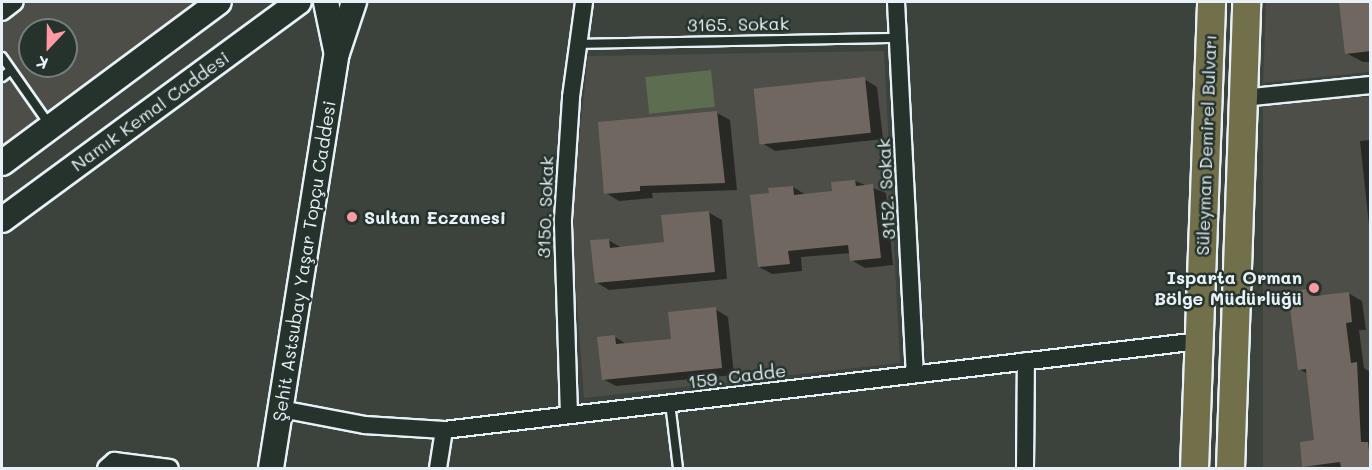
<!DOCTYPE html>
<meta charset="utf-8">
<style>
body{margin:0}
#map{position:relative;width:1372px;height:470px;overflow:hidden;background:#3c433c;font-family:Mali,sans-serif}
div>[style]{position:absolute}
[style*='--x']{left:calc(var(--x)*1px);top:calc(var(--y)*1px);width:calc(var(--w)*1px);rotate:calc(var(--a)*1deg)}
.built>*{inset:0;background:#4c4e47;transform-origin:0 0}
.green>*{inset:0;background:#5d6d4f;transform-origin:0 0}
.shadow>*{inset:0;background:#0007}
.building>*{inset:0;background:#706860;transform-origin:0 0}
.roads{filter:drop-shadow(2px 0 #e8f1f8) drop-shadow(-2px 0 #e8f1f8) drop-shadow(0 2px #e8f1f8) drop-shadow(0 -2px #e8f1f8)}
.lane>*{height:8px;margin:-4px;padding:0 4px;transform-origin:4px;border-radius:4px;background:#26332d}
.street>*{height:16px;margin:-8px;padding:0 8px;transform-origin:8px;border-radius:8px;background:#26332d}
.secondary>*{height:24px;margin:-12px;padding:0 12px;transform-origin:12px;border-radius:12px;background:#26332d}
.primary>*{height:27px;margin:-13.5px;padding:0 13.5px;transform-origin:13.5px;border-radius:13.5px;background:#71704a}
.dots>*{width:16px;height:16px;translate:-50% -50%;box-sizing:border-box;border:3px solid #26332d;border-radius:50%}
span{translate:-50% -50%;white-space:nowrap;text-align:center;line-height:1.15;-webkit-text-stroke:5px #26332d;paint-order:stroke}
.street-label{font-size:18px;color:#e8f1f8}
.poi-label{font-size:18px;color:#e8f1f8;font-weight:700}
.left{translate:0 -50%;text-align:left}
.right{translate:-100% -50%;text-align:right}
.frame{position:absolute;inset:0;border:3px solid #e8f1f8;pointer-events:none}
.north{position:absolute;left:18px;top:18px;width:60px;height:60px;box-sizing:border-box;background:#26332d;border:2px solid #747f7e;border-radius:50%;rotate:202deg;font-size:16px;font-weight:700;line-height:24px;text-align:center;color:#e8f1f8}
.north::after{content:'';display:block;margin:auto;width:21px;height:27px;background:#ff9aa2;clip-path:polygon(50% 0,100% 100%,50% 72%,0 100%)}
</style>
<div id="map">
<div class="built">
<div style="clip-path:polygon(evenodd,2px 2px,200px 2px,2px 147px,2px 2px,30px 30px,66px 30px,66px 66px,30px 66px,30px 30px)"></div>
<div style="clip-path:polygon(1266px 2px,1370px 2px,1370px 72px,1263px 83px)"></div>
<div style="clip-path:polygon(884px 51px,900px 363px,584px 398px,573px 249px,575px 178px,588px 56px)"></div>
<div style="left:1370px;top:97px;width:371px;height:107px;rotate:90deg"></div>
</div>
<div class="green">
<div style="left:711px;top:70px;width:37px;height:66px;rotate:84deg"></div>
</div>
<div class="shadow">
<div style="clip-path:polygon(1340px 2px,1370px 2px,1370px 62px,1363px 62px,1346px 53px)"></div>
<div style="clip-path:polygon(864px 79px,877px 87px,883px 139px,775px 151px,762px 143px)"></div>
<div style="clip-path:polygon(717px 113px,730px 120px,737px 190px,652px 193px,653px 198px,619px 201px,606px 193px)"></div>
<div style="clip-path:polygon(1370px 140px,1370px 234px,1360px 141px)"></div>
<div style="clip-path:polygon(855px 181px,886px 193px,893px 265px,865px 268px,851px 260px,851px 253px,801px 257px,802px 271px,772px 274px,759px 267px,770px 195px,793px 187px,806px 195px,834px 192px)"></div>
<div style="clip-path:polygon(708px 212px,722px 220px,727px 279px,609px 290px,596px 282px,608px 240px,622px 248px,666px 244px)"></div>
<div style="clip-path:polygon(1312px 290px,1323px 296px,1348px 293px,1362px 301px,1366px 330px,1359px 330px,1364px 368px,1370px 372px,1370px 468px,1303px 466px,1316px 441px,1308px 374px,1299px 369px)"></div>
<div style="clip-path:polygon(715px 309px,728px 317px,734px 375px,616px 386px,603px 379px,615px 337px,628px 345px,672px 341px)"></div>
</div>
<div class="building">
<div style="clip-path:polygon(1339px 2px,1371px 2px,1371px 51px,1345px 54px)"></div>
<div style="left:865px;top:77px;width:56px;height:112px;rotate:84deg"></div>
<div style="clip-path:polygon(717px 111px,725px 183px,640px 186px,640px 191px,604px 194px,598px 122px)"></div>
<div style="clip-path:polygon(855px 180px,856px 186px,873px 184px,881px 258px,850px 261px,848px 245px,788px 251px,790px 264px,758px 267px,750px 195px,769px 193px,768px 188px,793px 186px,794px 195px,832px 191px,831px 182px)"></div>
<div style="clip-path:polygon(709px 211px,715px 272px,595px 283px,590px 240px,609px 239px,610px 248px,664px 242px,661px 215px)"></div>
<div style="clip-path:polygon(1313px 288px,1314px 296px,1349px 292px,1352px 322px,1346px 323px,1351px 363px,1357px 362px,1361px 442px,1368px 442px,1371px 467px,1341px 468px,1340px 462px,1302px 467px,1300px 442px,1314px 440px,1306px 369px,1298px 370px,1288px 292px)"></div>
<div style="clip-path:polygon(716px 307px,722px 368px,602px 380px,597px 337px,615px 335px,616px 344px,671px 339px,668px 312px)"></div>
</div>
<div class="roads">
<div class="lane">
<div style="--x:578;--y:44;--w:320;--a:-1.1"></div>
<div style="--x:2;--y:57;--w:82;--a:55"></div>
<div style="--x:2;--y:77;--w:11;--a:-38"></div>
<div style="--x:670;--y:403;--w:65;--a:83"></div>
</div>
<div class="street">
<div style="--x:896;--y:2;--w:372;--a:87.1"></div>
<div style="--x:2;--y:12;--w:16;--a:-38"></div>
<div style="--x:1243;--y:98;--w:128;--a:-5.8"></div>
<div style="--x:281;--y:409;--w:86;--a:10.8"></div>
<div style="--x:365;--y:425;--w:79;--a:3.6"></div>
<div style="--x:444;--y:430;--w:760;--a:-6.72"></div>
<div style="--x:569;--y:415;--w:196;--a:-91.8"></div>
<div style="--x:563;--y:219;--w:122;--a:-86.2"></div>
<div style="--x:571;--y:97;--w:96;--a:-82.2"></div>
<div style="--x:106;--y:468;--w:11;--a:-41"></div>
<div style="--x:114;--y:461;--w:56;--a:7.1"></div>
<div style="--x:438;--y:468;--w:38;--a:-81"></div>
<div style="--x:1025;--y:468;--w:107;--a:-89.5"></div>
</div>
<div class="secondary">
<div style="--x:326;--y:2;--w:49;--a:78.2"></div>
<div style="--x:2;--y:163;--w:270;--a:-36.6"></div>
<div style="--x:2;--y:220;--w:368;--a:-36.3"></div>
<div style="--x:271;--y:468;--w:420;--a:-81"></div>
<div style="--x:337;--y:53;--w:54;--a:-71.6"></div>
</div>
<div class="primary">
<div style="--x:1194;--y:468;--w:466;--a:-87.9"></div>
<div style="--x:1230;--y:468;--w:466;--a:-88"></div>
</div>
</div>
<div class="dots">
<div style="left:352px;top:217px;background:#ff9aa2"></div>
<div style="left:1314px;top:288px;background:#ff9aa2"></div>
</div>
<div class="street-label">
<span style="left:738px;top:24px;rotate:-1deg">3165. Sokak</span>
<span style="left:150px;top:111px;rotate:-36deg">Namık Kemal Caddesi</span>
<span style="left:1206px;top:145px;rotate:-88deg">Süleyman Demirel Bulvarı</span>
<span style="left:886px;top:189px;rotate:-93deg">3152. Sokak</span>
<span style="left:545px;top:207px;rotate:-88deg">3150. Sokak</span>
<span style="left:304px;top:261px;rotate:-81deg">Şehit Astsubay Yaşar Topçu Caddesi</span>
<span style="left:737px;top:376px;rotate:-7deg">159. Cadde</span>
</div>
<div class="poi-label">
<span class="left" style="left:364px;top:217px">Sultan Eczanesi</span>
<span class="right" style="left:1302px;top:288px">Isparta Orman<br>Bölge Müdürlüğü</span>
</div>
<div class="frame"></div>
<div class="north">K</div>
</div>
